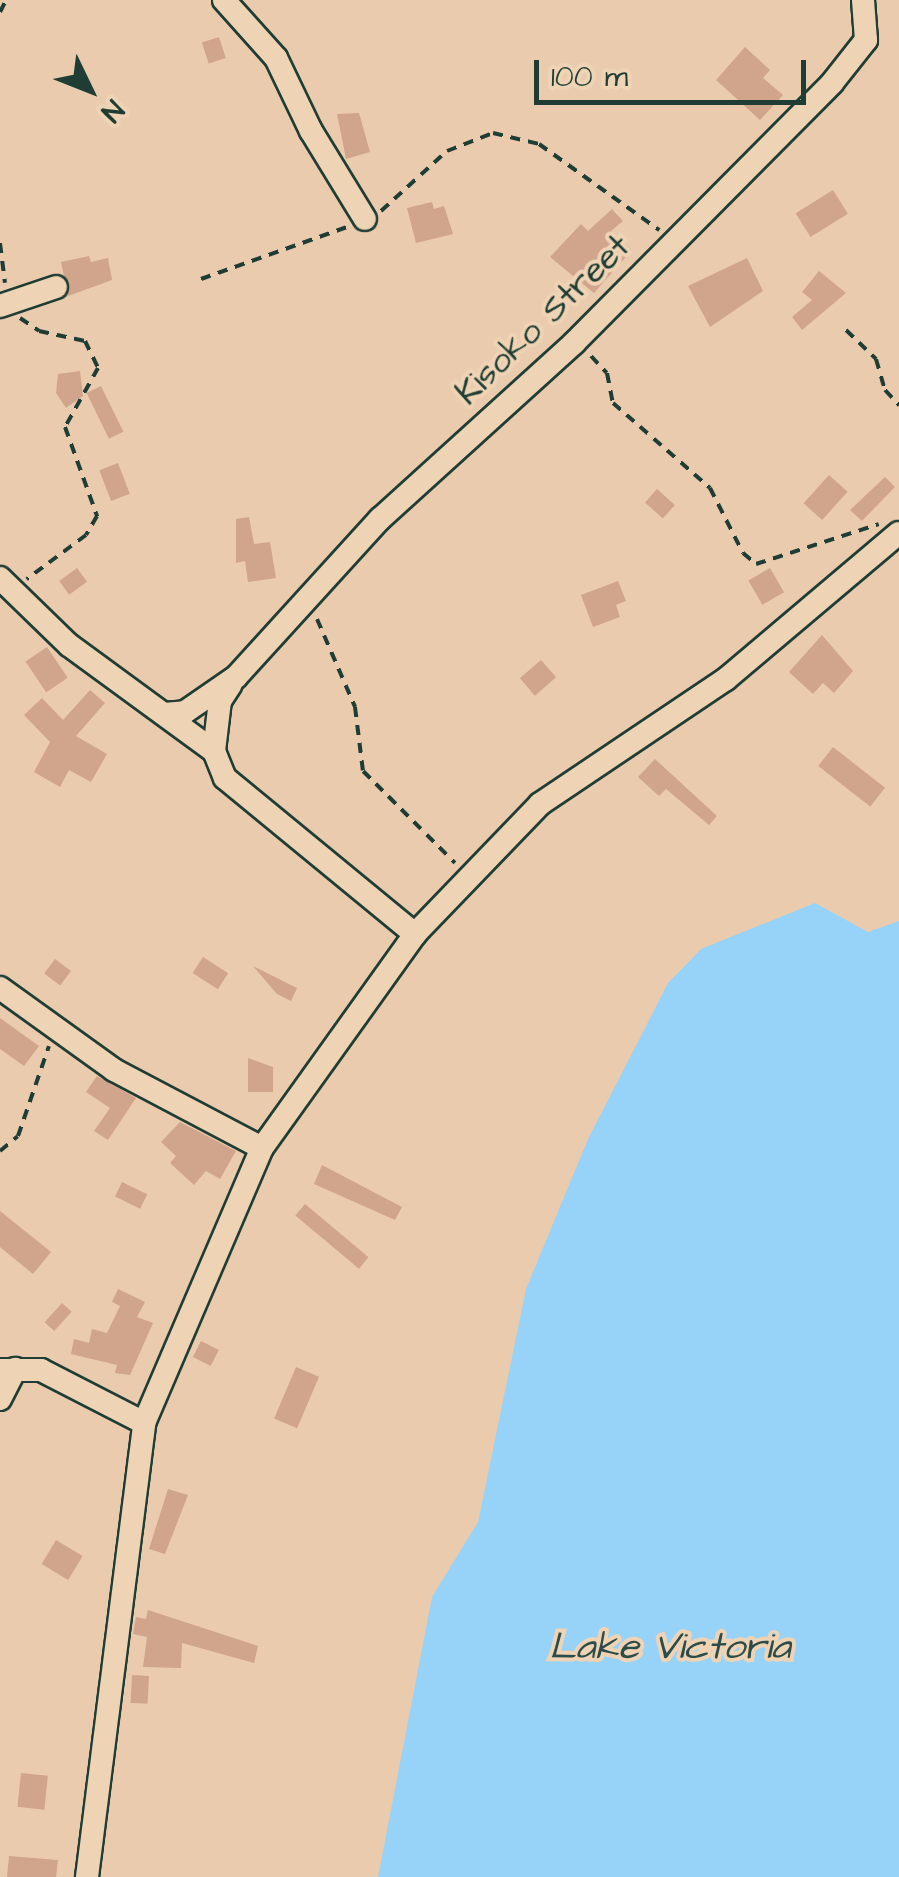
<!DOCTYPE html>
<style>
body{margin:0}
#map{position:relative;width:899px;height:1877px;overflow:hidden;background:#ebcbae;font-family:"Architects Daughter",sans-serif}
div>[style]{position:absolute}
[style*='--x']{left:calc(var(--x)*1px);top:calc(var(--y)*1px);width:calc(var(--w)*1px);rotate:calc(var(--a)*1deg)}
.water>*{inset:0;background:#97d3f8}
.building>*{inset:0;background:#d1a48c;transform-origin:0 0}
.path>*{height:4px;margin-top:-2px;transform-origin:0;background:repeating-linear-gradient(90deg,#1f3d34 0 10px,transparent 0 18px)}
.roads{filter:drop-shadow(2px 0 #1f3d34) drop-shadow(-2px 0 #1f3d34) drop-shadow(0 2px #1f3d34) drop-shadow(0 -2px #1f3d34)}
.minor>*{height:22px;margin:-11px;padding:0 11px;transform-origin:11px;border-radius:11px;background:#eed3b5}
span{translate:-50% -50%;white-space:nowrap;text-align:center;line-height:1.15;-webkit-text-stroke:8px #eed3b5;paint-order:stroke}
.street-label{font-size:35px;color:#1f3d34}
.water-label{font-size:38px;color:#2b4c48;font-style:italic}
.north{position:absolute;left:40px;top:40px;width:100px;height:100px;-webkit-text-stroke:8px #eed3b5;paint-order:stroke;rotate:133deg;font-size:28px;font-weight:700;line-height:40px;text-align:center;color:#1f3d34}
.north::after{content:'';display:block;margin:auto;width:35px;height:45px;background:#1f3d34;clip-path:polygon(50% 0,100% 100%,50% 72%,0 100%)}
.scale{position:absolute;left:534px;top:60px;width:272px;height:45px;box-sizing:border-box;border:5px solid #1f3d34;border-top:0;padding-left:12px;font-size:30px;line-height:35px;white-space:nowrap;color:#1f3d34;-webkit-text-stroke:8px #eed3b5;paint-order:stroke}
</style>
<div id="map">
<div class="water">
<div style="clip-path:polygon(815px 903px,868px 932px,899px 921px,899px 1877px,378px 1877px,432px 1597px,478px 1522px,526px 1289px,588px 1139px,668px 983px,701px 949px)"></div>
</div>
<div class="building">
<div style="left:219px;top:37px;width:22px;height:18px;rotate:72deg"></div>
<div style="clip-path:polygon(745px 47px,770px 70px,763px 78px,783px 95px,760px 120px,716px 80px)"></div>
<div style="clip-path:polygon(359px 113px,370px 152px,346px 159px,337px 114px)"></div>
<div style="left:833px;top:190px;width:28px;height:44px;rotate:58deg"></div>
<div style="clip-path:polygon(432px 202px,434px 209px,444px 206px,453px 234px,416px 243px,407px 208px)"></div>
<div style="clip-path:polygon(612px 209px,623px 221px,611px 231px,632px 250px,594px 293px,550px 257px,581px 224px,588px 231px)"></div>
<div style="clip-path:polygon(89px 256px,91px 262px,108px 258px,112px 280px,68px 296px,61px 262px)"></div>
<div style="clip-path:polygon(747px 258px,763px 291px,710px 327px,688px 286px)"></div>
<div style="clip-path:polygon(819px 271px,846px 293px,802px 330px,792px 317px,812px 300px,802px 292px)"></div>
<div style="clip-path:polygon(80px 371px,83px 396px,66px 408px,56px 393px,58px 374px)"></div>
<div style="left:101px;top:386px;width:51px;height:16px;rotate:64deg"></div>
<div style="left:118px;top:463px;width:33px;height:20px;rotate:69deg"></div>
<div style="left:829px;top:475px;width:25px;height:38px;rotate:42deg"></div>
<div style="clip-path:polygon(885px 477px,895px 487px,862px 521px,850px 510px)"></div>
<div style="left:657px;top:489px;width:24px;height:18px;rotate:42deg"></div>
<div style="clip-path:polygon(249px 517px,254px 544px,270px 542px,276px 578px,248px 582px,245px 561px,236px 563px,236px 519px)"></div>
<div style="left:77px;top:568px;width:17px;height:22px;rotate:54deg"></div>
<div style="left:770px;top:568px;width:28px;height:25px;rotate:60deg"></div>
<div style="clip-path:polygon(618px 581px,626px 601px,616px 605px,620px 617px,593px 627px,581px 595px)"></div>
<div style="clip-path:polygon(822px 635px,853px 671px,834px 693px,823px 683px,813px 694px,789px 672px)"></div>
<div style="left:47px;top:647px;width:37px;height:26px;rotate:56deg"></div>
<div style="left:541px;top:660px;width:23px;height:28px;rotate:49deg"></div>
<div style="clip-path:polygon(90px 690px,105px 703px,76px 736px,107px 754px,91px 782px,69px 770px,60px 787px,34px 772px,50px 742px,24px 715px,42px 698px,63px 720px)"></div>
<div style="left:833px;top:747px;width:66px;height:24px;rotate:38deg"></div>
<div style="clip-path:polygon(655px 759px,717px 816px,709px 825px,666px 789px,659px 796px,638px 777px)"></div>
<div style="left:203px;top:957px;width:30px;height:19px;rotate:33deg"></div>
<div style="left:55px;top:959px;width:20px;height:18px;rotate:37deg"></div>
<div style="clip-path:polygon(253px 966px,297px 988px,291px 1001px,277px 994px)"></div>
<div style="clip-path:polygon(0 1018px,39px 1046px,24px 1066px,0 1049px)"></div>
<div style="clip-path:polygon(248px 1058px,273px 1067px,273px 1092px,248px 1092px)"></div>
<div style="clip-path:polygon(97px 1076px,136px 1098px,108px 1140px,94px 1131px,110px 1108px,86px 1092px)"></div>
<div style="clip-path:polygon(180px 1122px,236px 1151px,220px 1179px,206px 1171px,194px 1185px,170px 1163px,176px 1156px,161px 1142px)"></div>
<div style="clip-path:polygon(322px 1165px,402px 1207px,395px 1220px,314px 1184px)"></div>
<div style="left:122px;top:1182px;width:28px;height:16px;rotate:26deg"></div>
<div style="left:305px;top:1204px;width:83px;height:15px;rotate:40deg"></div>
<div style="clip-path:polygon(0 1211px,51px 1252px,33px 1274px,0 1247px)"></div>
<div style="clip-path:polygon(118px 1289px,145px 1302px,137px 1317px,153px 1323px,130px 1375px,115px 1373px,117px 1365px,71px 1354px,74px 1339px,89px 1343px,92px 1329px,107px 1333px,120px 1306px,112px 1302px)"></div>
<div style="left:62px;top:1303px;width:13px;height:26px;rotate:42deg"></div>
<div style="left:201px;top:1341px;width:20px;height:18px;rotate:27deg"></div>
<div style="left:296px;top:1367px;width:25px;height:56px;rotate:23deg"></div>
<div style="clip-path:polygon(168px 1489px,188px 1495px,165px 1554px,149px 1549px)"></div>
<div style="left:56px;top:1540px;width:31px;height:28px;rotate:31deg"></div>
<div style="clip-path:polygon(148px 1610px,258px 1646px,254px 1663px,182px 1643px,181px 1668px,143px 1667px,147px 1637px,133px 1634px,136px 1617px,146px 1619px)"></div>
<div style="left:132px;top:1675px;width:17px;height:28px;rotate:3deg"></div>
<div style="left:21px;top:1773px;width:27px;height:34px;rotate:6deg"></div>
<div style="clip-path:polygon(9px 1856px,58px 1860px,56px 1877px,7px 1877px)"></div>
</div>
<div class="path">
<div style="--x:0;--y:12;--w:13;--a:-63"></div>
<div style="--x:381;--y:211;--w:89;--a:-42.3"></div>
<div style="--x:447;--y:151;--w:49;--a:-21.4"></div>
<div style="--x:493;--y:133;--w:47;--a:13.4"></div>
<div style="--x:539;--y:144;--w:148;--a:35.6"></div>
<div style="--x:0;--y:243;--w:40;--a:82.9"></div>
<div style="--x:201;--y:279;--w:158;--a:-19.6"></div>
<div style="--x:20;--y:318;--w:23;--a:34"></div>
<div style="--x:39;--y:331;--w:47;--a:12.3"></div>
<div style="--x:85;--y:341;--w:30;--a:64"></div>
<div style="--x:98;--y:368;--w:68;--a:119.2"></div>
<div style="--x:65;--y:427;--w:95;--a:70.2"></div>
<div style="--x:97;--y:516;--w:22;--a:120"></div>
<div style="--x:86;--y:535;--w:74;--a:143.3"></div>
<div style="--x:846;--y:330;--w:42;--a:44"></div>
<div style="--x:876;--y:359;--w:32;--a:74"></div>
<div style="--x:885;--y:390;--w:21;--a:47"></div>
<div style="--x:591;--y:356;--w:23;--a:47"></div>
<div style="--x:607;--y:373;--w:31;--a:79"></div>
<div style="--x:613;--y:403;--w:129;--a:41.2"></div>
<div style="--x:710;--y:488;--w:73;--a:63.1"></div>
<div style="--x:743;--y:553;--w:17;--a:40"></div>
<div style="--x:756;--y:564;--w:129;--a:-18"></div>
<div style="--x:317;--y:619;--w:96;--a:66.6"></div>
<div style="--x:355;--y:707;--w:64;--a:82.9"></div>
<div style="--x:363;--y:771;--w:130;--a:45"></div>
<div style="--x:0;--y:1151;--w:23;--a:-40"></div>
<div style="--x:18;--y:1136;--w:95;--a:-71"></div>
</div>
<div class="roads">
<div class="minor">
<div style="--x:224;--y:0;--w:78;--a:48.1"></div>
<div style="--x:276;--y:58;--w:81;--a:64.4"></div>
<div style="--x:311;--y:131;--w:103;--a:58.5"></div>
<div style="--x:0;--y:306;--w:59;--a:-18.7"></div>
<div style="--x:0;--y:578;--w:96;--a:44.2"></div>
<div style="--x:69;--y:645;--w:180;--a:36.2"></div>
<div style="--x:214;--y:751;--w:29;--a:68"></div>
<div style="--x:225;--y:778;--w:246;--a:39.4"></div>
<div style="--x:164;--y:714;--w:21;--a:-5"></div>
<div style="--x:185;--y:712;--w:62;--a:-34.5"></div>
<div style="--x:236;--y:677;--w:214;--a:-47.7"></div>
<div style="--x:380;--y:519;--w:262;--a:-42.2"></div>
<div style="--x:574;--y:343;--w:366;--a:-45.2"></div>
<div style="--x:832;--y:83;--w:55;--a:-51.7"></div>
<div style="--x:866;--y:40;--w:40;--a:-94.3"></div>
<div style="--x:214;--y:751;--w:50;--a:-83.2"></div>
<div style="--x:220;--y:701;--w:20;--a:-57"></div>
<div style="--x:0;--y:988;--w:140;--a:35.7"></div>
<div style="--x:114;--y:1070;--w:167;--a:27.8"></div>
<div style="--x:0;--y:1370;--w:41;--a:0"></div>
<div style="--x:41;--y:1370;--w:116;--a:27.2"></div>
<div style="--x:0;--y:1399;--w:34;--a:-63"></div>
<div style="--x:87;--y:1877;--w:458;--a:-82.8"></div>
<div style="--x:144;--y:1423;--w:299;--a:-66.8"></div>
<div style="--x:262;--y:1148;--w:263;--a:-54.4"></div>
<div style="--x:415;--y:934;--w:180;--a:-46.1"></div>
<div style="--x:540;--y:804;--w:224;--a:-33.9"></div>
<div style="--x:726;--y:679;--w:226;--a:-40.2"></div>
</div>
</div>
<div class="street-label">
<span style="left:543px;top:320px;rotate:-44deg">Kisoko Street</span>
</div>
<div class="water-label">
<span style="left:670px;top:1648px">Lake Victoria</span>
</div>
<div class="north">N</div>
<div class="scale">100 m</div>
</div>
